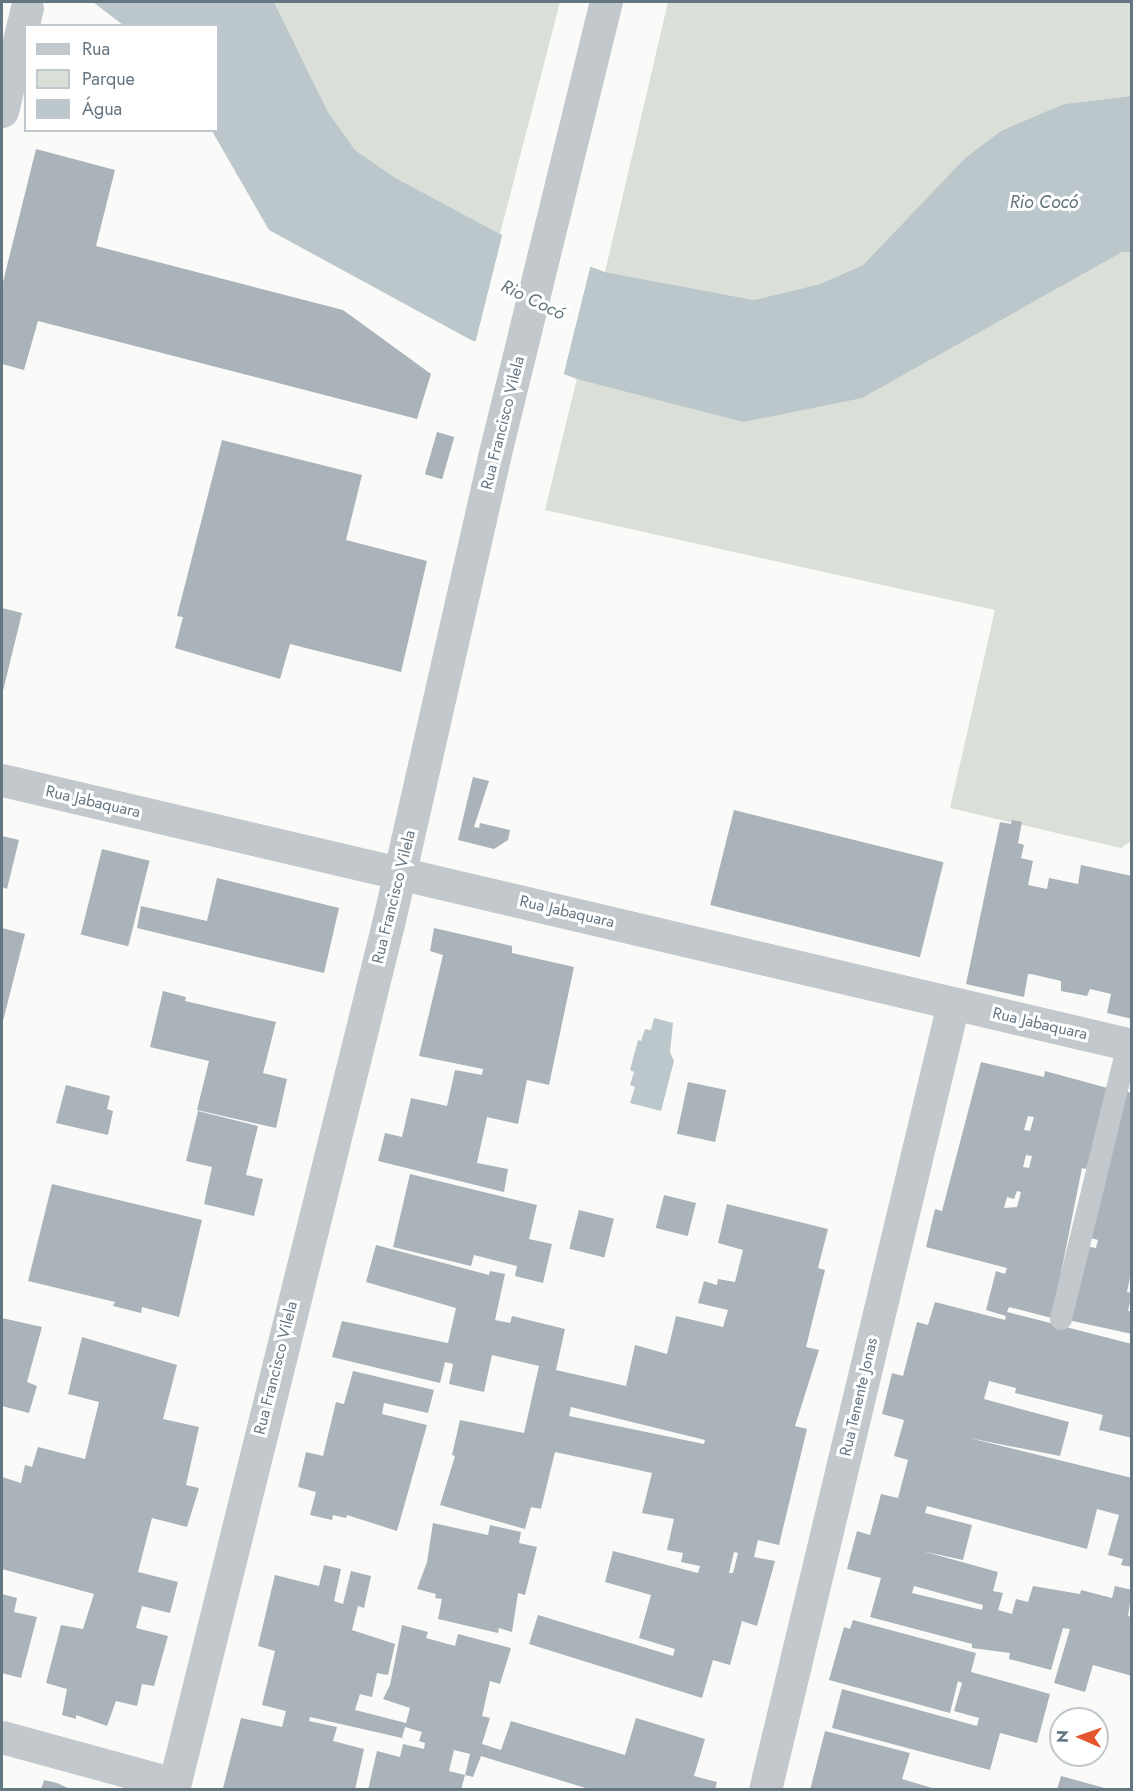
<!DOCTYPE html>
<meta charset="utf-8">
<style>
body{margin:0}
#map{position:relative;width:1133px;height:1791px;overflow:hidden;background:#fafaf8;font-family:Jost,sans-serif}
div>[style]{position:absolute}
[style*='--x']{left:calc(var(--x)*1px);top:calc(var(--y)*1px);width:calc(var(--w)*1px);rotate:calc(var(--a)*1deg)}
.green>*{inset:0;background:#dadfd7}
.water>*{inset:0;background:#bbc7cb}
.pier>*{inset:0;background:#fafaf8}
.building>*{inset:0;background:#aab3b9;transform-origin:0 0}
.service>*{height:22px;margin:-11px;padding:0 11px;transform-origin:11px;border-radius:11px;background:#c3c8cc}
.minor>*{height:33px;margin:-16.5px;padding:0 16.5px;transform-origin:16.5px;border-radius:16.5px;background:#c3c8cc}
.tertiary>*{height:33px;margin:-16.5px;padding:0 16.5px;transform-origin:16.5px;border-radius:16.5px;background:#c3c8cc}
span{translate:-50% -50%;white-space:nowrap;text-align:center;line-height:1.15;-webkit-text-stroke:6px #fff;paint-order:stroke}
.street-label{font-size:16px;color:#657683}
.water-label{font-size:18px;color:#60757c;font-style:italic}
.frame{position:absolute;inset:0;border:3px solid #657683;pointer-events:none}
.legend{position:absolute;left:24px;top:24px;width:195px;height:108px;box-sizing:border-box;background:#fff;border:2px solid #c1c8cd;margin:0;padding:8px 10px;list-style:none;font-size:18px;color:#657683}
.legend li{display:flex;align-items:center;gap:12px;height:30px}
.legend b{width:30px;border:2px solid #c1c8cd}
.north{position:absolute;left:1049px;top:1707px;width:60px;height:60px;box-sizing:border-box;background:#fff;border:2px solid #c1c8cd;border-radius:50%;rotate:272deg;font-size:16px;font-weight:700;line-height:24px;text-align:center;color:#657683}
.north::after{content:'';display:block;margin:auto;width:21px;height:27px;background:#e4572e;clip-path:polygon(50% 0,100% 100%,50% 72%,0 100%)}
</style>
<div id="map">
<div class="green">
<div style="clip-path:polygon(274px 2px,560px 2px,500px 234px,394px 177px,355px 150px,328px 112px)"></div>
<div style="clip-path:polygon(668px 2px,1131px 2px,1131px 96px,1064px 104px,964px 159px,863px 265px,820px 284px,754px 300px,605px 272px)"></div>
<div style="clip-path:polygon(1122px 252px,1131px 252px,1131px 841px,1121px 848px,950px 808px,995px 610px,545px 510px,577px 378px,743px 422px)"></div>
</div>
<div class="water">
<div style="clip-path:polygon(93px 2px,274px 2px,328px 112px,355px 150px,394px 177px,500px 234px,605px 272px,754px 300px,820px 284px,863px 265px,964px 159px,1001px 131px,1064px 104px,1131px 96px,1131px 252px,1122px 252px,862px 398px,743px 422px,577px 379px,471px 340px,269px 230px,212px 131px,218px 130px,218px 26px,123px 25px)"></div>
<div style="clip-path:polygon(654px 1018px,673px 1023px,670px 1052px,674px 1061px,661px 1111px,630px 1103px,635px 1087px,630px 1085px,634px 1072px,630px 1070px,638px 1040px,641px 1041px,645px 1029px,651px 1030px)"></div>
</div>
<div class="pier">
<div style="clip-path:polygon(503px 232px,591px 264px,563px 377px,475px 344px)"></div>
</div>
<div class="building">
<div style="clip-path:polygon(36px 149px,115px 170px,96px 246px,343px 310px,431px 374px,417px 419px,38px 321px,24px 370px,2px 364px,2px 286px)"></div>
<div style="left:437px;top:432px;width:18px;height:44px;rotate:16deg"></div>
<div style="clip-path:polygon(222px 440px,362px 475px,346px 540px,427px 561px,401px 672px,290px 644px,280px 679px,175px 648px,183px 617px,177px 616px)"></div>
<div style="clip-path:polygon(2px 608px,22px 613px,2px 695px)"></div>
<div style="clip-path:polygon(473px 777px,489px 781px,474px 827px,479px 828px,480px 823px,510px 830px,508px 840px,494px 849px,458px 840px)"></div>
<div style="left:734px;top:810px;width:216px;height:98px;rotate:14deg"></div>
<div style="clip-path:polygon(1012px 820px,1022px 822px,1018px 843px,1024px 845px,1021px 858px,1033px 861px,1028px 885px,1047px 889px,1049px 878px,1078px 884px,1081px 865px,1132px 876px,1132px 1019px,1107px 1013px,1111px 994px,1090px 989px,1087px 996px,1061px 991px,1061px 981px,1031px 974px,1028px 974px,1024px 997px,966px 984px,1000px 822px,1011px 824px)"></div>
<div style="clip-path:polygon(2px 836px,19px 840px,7px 889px,2px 887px)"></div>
<div style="left:102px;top:849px;width:49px;height:88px;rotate:14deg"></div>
<div style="clip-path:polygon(217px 878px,339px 908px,324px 973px,137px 928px,141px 906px,207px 921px)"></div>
<div style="clip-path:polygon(2px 928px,25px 934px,2px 1025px)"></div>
<div style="clip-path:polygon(434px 928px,512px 946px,512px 953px,574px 967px,549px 1085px,527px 1080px,518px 1124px,487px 1117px,477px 1163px,508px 1169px,504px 1192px,378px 1161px,385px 1133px,402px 1137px,411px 1098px,447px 1106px,455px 1070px,482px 1075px,483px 1069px,419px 1056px,443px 955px,430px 951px)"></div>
<div style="clip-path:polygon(163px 991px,186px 997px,185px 1001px,276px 1022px,263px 1073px,287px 1079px,276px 1128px,197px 1110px,209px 1061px,150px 1047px)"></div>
<div style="clip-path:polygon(evenodd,981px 1062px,1044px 1077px,1045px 1071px,1115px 1090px,1086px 1169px,1082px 1168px,1052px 1318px,1009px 1307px,1007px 1312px,1132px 1344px,1132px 1438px,1099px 1430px,1103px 1415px,1015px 1393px,1016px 1388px,989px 1381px,984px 1399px,1069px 1422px,1060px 1456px,969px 1438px,1132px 1478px,1132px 1567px,1121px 1565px,1123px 1559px,1108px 1555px,1119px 1515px,1097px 1509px,1087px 1549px,927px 1506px,925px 1513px,972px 1525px,963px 1560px,922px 1551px,998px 1572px,993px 1591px,1003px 1593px,998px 1610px,1012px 1614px,1016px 1599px,1028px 1602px,1033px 1586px,1080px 1594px,1081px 1590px,1112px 1598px,1115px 1586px,1132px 1590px,1128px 1616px,1132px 1617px,1132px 1676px,1093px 1665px,1085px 1692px,1054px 1683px,1070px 1629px,1063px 1628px,1051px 1670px,1009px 1659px,1010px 1653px,972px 1648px,972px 1644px,870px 1617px,881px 1578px,847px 1569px,857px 1531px,870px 1535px,881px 1494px,898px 1498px,908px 1460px,894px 1456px,904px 1420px,882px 1414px,892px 1373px,903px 1376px,917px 1322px,928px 1325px,935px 1302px,1005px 1320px,1006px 1316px,986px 1310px,996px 1271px,1005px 1274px,1007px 1268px,926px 1247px,935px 1209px,942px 1211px,981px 1062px,1028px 1116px,1034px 1117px,1030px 1131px,1024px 1130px,1028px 1116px,981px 1062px,1026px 1155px,1032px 1156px,1029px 1168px,1023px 1167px,1026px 1155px,981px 1062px,1017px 1191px,1021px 1192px,1017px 1207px,1004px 1208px,1007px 1197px,1014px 1199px,1017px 1191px,981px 1062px,914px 1586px,983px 1605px,982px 1610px,912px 1593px,914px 1586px)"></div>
<div style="left:688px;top:1082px;width:39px;height:53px;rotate:12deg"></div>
<div style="clip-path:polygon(66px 1085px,110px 1096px,107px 1109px,113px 1111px,108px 1135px,56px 1123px)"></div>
<div style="clip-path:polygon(1124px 1091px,1132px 1093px,1132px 1268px,1127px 1292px,1132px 1293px,1128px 1311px,1132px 1311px,1132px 1334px,1068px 1320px,1084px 1246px,1096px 1248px,1098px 1240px,1087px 1237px)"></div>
<div style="clip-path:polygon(198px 1111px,258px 1126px,246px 1175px,263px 1179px,254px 1216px,204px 1204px,212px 1167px,186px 1161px)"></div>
<div style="clip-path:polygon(410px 1174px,537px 1205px,529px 1239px,552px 1244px,543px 1283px,515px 1276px,517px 1266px,474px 1255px,471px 1266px,393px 1247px)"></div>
<div style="clip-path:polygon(52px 1184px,202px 1220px,179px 1317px,142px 1307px,141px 1313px,113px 1306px,115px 1302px,28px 1281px)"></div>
<div style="left:664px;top:1195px;width:33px;height:34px;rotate:14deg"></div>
<div style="clip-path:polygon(evenodd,727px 1204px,828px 1229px,818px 1268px,825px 1270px,806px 1347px,819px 1350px,795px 1426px,807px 1429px,779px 1545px,758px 1540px,754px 1557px,775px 1561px,757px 1626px,742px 1621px,730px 1665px,713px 1660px,702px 1698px,529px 1644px,538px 1615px,673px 1656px,675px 1649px,639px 1638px,651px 1595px,605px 1582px,613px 1551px,698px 1573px,700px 1566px,681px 1562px,683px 1553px,667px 1550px,674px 1519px,642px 1513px,652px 1473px,555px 1452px,541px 1509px,531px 1507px,525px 1529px,440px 1505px,455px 1456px,452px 1455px,460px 1420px,524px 1433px,539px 1366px,492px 1355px,484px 1392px,449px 1384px,453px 1364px,445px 1362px,440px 1383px,332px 1357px,342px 1321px,448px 1343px,456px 1308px,366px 1282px,376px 1245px,489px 1275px,490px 1271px,505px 1274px,495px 1320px,510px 1323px,512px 1316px,565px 1329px,556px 1370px,626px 1386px,635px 1345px,667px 1354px,676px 1316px,723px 1327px,728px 1310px,698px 1303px,704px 1281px,717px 1285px,718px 1279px,735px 1282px,743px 1250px,718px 1243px,727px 1204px,571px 1407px,705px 1440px,704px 1444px,569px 1416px,571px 1407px,727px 1204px,734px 1552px,738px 1553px,733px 1573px,729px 1573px,734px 1552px)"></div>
<div style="left:579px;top:1210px;width:36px;height:40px;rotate:14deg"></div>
<div style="clip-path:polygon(2px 1318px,42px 1327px,27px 1382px,37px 1386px,29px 1413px,2px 1406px)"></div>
<div style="clip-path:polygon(82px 1337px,177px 1365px,163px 1419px,199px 1427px,186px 1485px,199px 1488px,187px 1527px,152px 1518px,138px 1572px,178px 1582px,170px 1613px,142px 1606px,136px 1628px,168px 1636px,154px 1686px,142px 1684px,137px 1706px,116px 1701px,107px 1726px,76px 1715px,76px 1719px,62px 1715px,67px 1689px,46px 1683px,61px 1625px,83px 1629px,94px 1594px,2px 1569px,2px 1477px,21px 1483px,25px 1465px,32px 1467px,38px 1447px,85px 1459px,99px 1402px,68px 1394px)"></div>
<div style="clip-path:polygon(353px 1371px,434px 1390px,428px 1413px,384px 1403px,382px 1414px,427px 1425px,397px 1531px,347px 1515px,346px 1518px,333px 1515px,332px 1520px,310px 1515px,316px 1492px,298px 1487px,306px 1452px,323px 1456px,336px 1402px,344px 1404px)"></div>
<div style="clip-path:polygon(433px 1523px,488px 1535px,490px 1525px,521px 1532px,519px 1543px,537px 1547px,525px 1595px,518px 1593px,512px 1632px,499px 1628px,498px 1633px,438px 1619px,442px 1599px,435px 1598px,436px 1594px,417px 1589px,427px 1562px)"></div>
<div style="clip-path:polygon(324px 1565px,341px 1569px,334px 1601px,343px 1604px,351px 1571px,371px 1576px,364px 1608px,358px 1606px,352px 1630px,395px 1644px,388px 1675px,377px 1673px,372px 1697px,360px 1694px,355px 1710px,406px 1723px,410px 1708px,383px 1699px,390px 1685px,402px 1625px,428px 1632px,426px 1638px,455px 1646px,458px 1634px,511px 1648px,500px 1684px,490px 1681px,482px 1716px,490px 1718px,482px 1744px,501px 1750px,511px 1721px,625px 1755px,636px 1718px,705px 1739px,694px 1776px,717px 1782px,715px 1790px,592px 1790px,481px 1756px,473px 1777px,465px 1775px,470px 1754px,454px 1750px,449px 1771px,465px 1775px,461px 1790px,368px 1790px,377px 1751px,400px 1757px,403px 1744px,424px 1749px,425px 1743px,419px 1741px,422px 1732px,405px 1727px,402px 1738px,310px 1717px,309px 1721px,337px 1727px,333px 1741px,364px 1749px,355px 1790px,223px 1788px,241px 1718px,282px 1727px,286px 1711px,262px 1705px,275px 1651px,258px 1646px,275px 1575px,319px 1586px)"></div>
<div style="clip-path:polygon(2px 1594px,17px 1598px,14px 1612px,37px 1617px,21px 1678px,2px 1673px)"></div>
<div style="clip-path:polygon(853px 1620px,976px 1653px,971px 1672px,1050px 1694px,1037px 1743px,1000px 1733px,990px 1770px,832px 1728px,842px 1689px,977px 1726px,979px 1718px,954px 1711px,962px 1683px,958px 1681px,950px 1713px,829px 1680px,844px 1627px,850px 1629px)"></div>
<div style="clip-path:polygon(825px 1731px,910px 1753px,902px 1779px,939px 1790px,810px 1790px)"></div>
<div style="clip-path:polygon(1061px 1776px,1108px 1789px,1108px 1790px,1057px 1790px)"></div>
<div style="clip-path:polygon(44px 1780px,57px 1783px,72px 1790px,41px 1790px)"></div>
</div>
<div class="service">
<div style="--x:1061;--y:1319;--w:283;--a:-76.3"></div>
</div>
<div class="minor">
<div style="--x:2;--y:111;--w:106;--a:-76.4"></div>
<div style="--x:2;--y:780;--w:1161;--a:13.2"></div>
<div style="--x:2;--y:1737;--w:178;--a:15.3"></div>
<div style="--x:765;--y:1790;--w:808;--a:-76.55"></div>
</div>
<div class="tertiary">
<div style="--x:173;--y:1790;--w:892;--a:-76.06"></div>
<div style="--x:388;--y:924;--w:479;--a:-77.2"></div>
<div style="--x:494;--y:457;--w:469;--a:-76.2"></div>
</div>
<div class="street-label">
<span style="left:503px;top:423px;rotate:-76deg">Rua Francisco Vilela</span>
<span style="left:93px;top:802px;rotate:13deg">Rua Jabaquara</span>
<span style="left:394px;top:897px;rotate:-76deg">Rua Francisco Vilela</span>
<span style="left:567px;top:912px;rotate:13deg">Rua Jabaquara</span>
<span style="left:1040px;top:1024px;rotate:13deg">Rua Jabaquara</span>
<span style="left:276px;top:1368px;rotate:-76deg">Rua Francisco Vilela</span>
<span style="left:859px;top:1397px;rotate:-77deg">Rua Tenente Jonas</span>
</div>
<div class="water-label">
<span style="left:1044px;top:202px">Rio Cocó</span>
<span style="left:533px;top:300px;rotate:26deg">Rio Cocó</span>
</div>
<div class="frame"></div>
<ul class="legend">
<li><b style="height:8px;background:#c3c8cc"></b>Rua</li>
<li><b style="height:16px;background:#dadfd7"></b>Parque</li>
<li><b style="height:16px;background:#bbc7cb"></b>Água</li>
</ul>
<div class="north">N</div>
</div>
